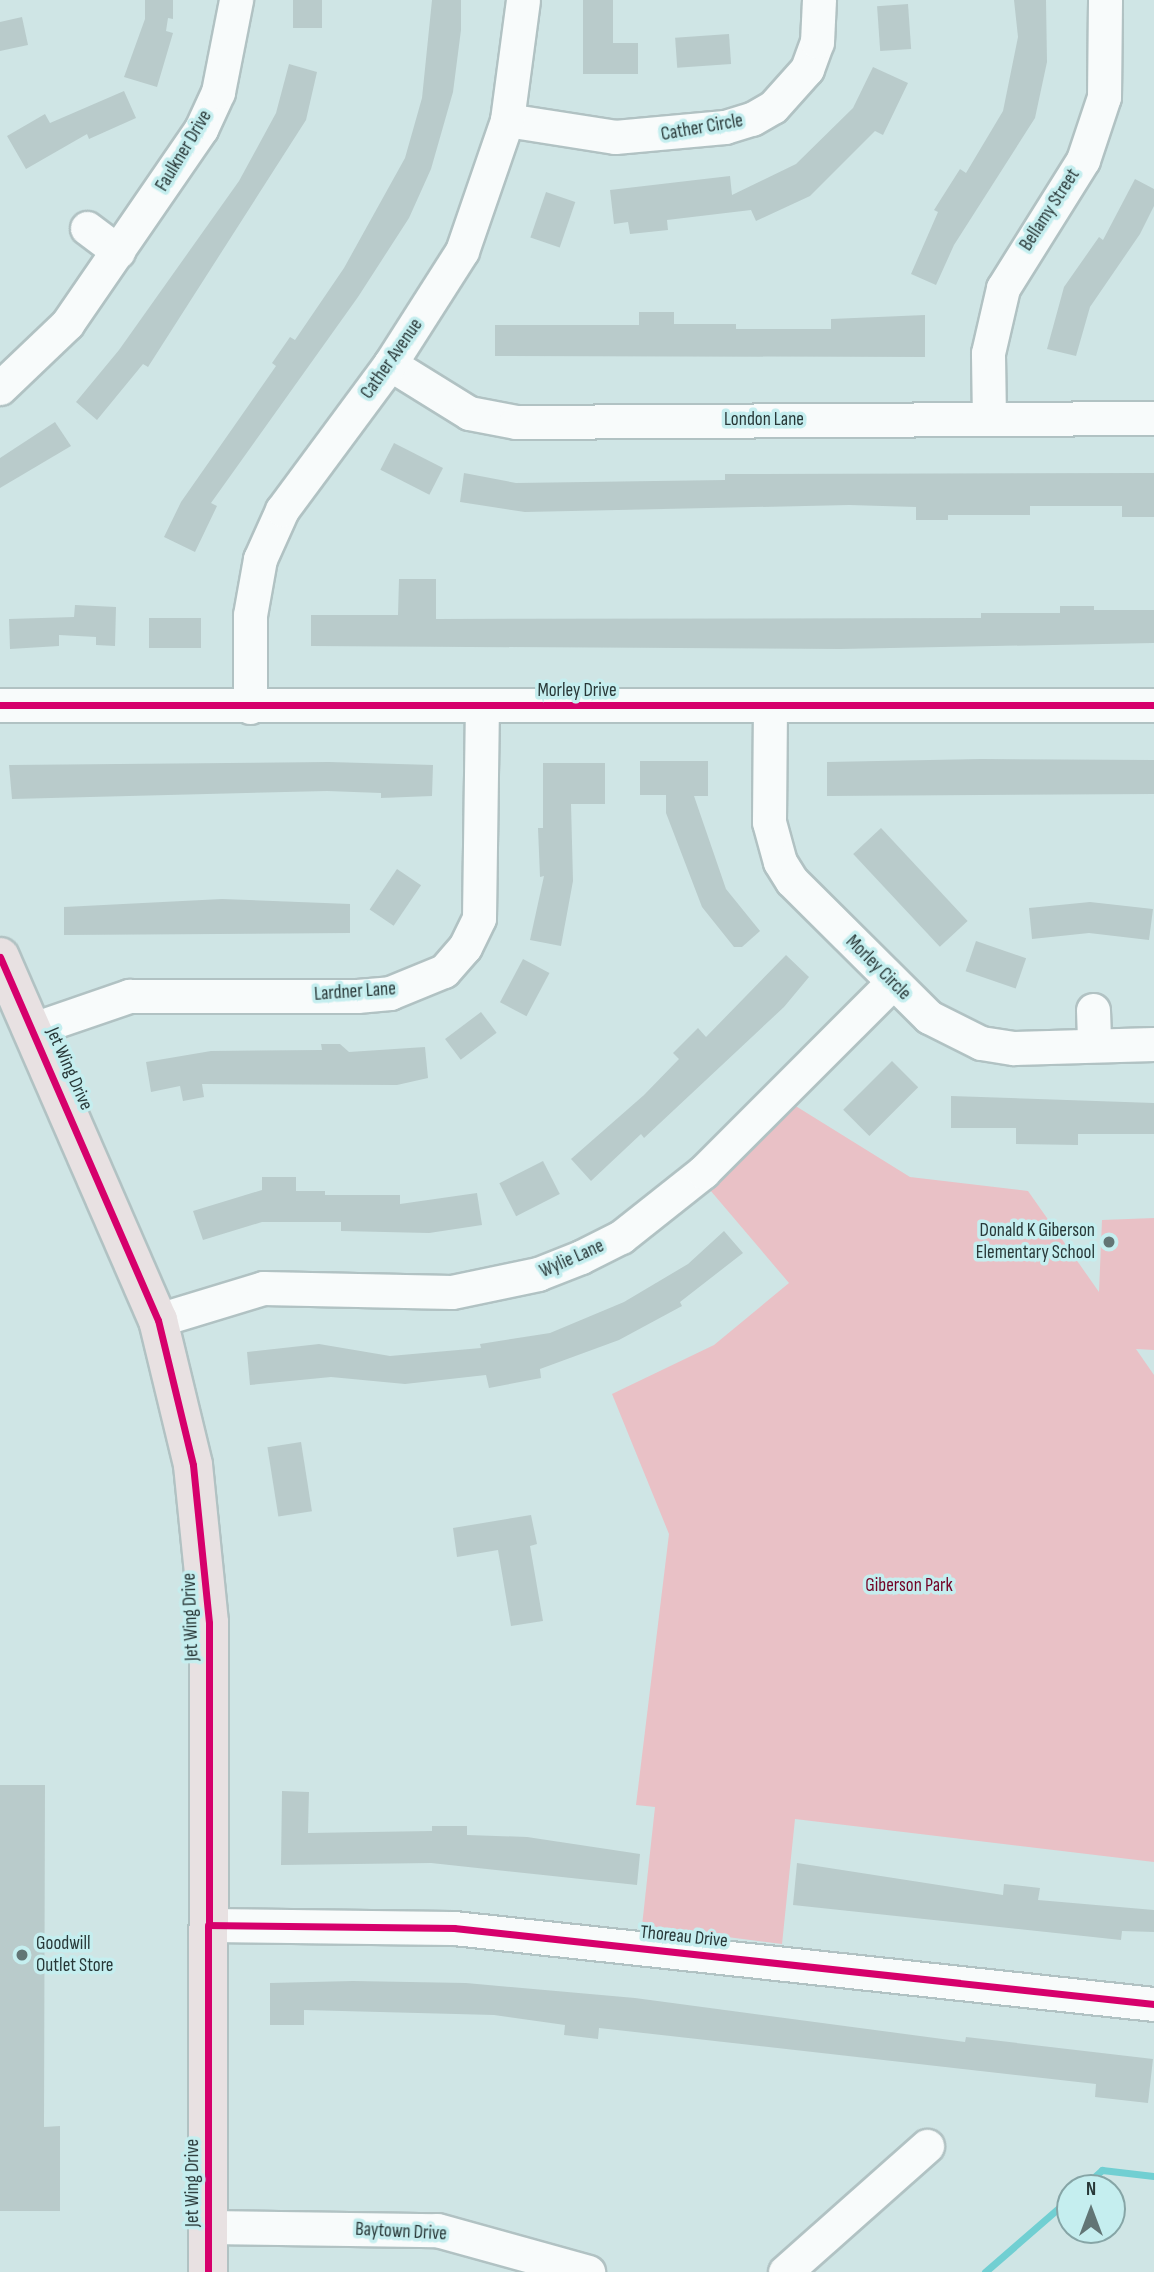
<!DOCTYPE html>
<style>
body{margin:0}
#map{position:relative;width:1154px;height:2272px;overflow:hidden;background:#cfe5e5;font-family:"Sofia Sans Condensed",sans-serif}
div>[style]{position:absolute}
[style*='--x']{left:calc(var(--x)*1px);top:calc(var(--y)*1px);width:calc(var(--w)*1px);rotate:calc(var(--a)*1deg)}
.green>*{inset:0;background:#e9c1c6}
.stream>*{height:7px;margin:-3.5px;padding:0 3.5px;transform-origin:3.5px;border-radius:3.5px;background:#71cfd2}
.building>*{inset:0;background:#b9cbcb;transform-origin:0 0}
.roads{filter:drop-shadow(2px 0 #b1c2c3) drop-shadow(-2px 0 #b1c2c3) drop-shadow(0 2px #b1c2c3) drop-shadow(0 -2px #b1c2c3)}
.minor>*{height:33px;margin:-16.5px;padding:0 16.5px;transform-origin:16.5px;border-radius:16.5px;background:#f8fbfb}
.major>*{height:38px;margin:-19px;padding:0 19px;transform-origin:19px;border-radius:19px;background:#e8e1e2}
.cycleway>*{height:7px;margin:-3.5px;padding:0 3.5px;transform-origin:3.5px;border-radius:3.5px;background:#d6006c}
.dots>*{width:19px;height:19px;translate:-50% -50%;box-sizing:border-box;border:4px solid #c5eeef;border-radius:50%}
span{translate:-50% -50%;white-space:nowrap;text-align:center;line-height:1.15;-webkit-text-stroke:7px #c5eeef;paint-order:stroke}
.street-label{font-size:19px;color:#283838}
.poi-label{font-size:19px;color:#283838}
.right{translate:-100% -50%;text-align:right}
.left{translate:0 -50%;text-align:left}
.park-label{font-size:19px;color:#720225}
.north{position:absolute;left:1056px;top:2174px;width:70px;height:70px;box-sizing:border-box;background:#c5eeef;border:2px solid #86a5a6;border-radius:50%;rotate:0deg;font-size:19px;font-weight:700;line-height:28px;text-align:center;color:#283838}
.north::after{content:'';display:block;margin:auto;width:24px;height:32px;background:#627575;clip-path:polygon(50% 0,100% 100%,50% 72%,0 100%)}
</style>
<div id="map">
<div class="green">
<div style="clip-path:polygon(794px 1105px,910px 1177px,1028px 1191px,1099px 1292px,1102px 1220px,1154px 1218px,1154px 1350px,1136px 1349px,1154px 1375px,1154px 1862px,795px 1819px,782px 1944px,642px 1926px,655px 1807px,636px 1805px,669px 1534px,612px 1394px,714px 1345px,789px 1283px,710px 1190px)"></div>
</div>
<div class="stream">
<div style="--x:1082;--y:2188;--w:27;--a:-42"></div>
<div style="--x:1102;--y:2170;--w:52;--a:6.6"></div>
<div style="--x:985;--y:2272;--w:113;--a:-41"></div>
</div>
<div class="building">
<div style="clip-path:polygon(145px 0,173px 0,173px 19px,168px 18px,166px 31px,173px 33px,157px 87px,124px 77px,145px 19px)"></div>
<div style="left:293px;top:0;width:29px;height:28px"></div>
<div style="clip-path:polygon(432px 0,461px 0,461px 30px,453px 92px,431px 169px,409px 218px,358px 297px,211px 503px,217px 506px,195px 552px,164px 537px,181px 502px,276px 366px,272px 363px,290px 337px,295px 340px,344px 268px,405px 158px,422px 98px)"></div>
<div style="clip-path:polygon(583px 0,613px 0,613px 43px,638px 43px,638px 74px,583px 74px)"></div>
<div style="clip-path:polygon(1014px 0,1046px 0,1047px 62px,1035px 118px,954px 245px,936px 285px,911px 274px,938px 212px,934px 210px,960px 169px,966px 173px,1003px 111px,1018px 37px)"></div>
<div style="left:908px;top:4px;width:45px;height:31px;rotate:86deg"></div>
<div style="clip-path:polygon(22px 17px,28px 45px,0 51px,0 22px)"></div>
<div style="left:729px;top:34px;width:30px;height:54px;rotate:86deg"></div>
<div style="clip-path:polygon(289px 64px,317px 72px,306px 120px,148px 367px,143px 364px,97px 420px,76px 402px,119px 350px,239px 181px,276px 113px)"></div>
<div style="clip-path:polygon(873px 67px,908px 83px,883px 135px,875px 131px,810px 196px,756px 221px,751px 210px,667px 220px,668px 230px,630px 234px,628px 222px,614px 224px,610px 190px,730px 176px,732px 195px,796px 164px,853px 108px)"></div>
<div style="clip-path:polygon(124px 91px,136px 118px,89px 139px,87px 134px,26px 169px,7px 136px,45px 114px,50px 123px)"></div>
<div style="clip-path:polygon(1135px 179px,1154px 189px,1154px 206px,1140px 234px,1090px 307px,1076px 356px,1047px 349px,1064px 287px,1099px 237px,1103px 240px)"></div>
<div style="left:546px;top:192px;width:31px;height:48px;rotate:19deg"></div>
<div style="clip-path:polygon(639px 312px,674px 312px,674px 324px,736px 324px,736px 329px,831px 329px,831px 319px,925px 315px,925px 357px,495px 356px,495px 325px,639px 325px)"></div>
<div style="clip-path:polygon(55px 422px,71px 446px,0 488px,0 458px)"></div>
<div style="left:394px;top:443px;width:55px;height:30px;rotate:27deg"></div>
<div style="clip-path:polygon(464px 473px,516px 483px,725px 480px,725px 474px,1154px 473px,1154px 517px,1122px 517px,1122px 506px,1030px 506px,1030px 515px,948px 515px,948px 520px,916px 520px,916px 507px,849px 505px,525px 512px,460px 502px)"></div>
<div style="clip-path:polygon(399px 579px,436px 579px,436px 619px,981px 618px,981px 613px,1060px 613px,1060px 606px,1094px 606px,1094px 610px,1154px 610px,1154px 643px,840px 649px,311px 646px,311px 615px,398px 615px)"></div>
<div style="clip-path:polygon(75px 605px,116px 607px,115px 646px,96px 645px,96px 637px,59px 635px,59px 646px,10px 649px,9px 619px,74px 617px)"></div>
<div style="left:149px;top:618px;width:52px;height:30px"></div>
<div style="clip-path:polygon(981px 759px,1154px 760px,1154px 794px,827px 796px,827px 762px)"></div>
<div style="clip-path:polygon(640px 761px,708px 761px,708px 796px,694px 796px,726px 889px,760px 931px,742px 947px,734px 947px,702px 907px,666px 813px,666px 795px,640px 795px)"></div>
<div style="clip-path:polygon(329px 762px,433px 765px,432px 796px,381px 798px,381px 793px,327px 791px,12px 799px,9px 765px)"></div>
<div style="clip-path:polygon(543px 763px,605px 763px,605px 804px,571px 804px,573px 881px,561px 946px,530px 940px,544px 876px,540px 877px,538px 828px,543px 828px)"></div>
<div style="left:881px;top:828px;width:127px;height:38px;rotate:47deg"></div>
<div style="left:397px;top:869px;width:29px;height:49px;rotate:34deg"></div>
<div style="clip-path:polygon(222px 899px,350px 904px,350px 933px,64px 935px,64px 907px)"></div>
<div style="clip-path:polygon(1090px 902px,1153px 909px,1149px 940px,1089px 933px,1032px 939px,1029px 908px)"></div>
<div style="left:976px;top:941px;width:53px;height:32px;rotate:19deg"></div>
<div style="clip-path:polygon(786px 955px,809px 977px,784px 1007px,644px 1138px,641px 1134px,591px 1181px,571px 1159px,644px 1095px,679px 1059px,673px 1053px,698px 1028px,706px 1037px)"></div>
<div style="left:523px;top:959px;width:30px;height:49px;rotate:28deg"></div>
<div style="left:481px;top:1012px;width:26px;height:45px;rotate:53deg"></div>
<div style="clip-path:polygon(321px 1044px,340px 1044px,349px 1052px,425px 1047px,428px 1078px,397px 1085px,202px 1084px,204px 1097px,183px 1101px,180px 1086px,151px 1092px,146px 1062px,211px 1051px,322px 1050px)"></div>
<div style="left:892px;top:1061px;width:37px;height:69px;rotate:45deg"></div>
<div style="clip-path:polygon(951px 1096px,1154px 1103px,1154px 1134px,1078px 1134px,1078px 1145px,1016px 1144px,1016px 1128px,951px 1128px)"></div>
<div style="left:543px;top:1161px;width:37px;height:49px;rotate:63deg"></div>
<div style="clip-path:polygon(262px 1177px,296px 1177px,296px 1191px,325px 1191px,325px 1195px,400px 1195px,400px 1204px,477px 1193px,482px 1225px,429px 1233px,341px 1231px,341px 1222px,262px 1222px,203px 1240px,193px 1211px,262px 1190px)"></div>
<div style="clip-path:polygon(724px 1231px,743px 1253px,680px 1302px,682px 1306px,619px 1340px,540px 1369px,541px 1378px,489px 1388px,486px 1375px,405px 1384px,331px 1377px,250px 1385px,247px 1352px,319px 1344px,390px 1356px,481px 1348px,480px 1344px,550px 1333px,624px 1302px,688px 1264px)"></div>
<div style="left:301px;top:1442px;width:70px;height:34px;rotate:81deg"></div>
<div style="clip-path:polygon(531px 1515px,537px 1544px,530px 1546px,543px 1621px,511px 1626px,498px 1550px,457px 1557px,453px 1528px)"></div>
<div style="clip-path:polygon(0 1785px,45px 1785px,44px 2127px,60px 2126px,60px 2211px,0 2211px)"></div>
<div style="clip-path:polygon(282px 1791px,309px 1792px,308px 1833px,432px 1831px,432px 1826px,467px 1826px,467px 1835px,527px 1837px,640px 1854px,637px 1885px,431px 1863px,281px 1865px)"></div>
<div style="clip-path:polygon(797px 1863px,1003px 1895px,1004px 1884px,1040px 1888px,1038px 1900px,1154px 1910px,1154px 1932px,1122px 1931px,1121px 1940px,793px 1905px)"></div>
<div style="clip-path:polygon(353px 1981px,466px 1983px,635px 1998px,965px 2042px,966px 2037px,1153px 2059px,1148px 2103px,1095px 2097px,1096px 2084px,617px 2030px,599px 2028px,598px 2039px,564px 2035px,565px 2025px,494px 2015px,304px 2010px,304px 2025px,270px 2025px,270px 1983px)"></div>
</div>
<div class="roads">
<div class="minor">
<div style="--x:507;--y:120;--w:109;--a:8.9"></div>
<div style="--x:615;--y:137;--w:110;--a:-5.2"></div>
<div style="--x:725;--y:127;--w:28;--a:-17"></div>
<div style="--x:752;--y:119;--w:24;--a:-30"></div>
<div style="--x:773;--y:107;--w:51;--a:-48.2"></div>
<div style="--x:807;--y:69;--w:29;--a:-70"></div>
<div style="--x:817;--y:42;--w:42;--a:-87.3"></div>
<div style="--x:87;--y:228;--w:39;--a:37"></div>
<div style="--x:390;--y:364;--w:93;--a:31.8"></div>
<div style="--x:469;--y:413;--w:48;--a:10.8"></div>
<div style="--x:516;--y:422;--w:638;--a:-0.36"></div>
<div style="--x:0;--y:388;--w:93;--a:-43.7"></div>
<div style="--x:67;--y:324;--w:237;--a:-55.5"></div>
<div style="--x:201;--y:129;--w:41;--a:-65.3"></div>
<div style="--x:218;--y:92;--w:94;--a:-78.9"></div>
<div style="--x:989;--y:419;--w:66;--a:-90.9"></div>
<div style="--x:988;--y:353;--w:67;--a:-77"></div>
<div style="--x:1003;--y:288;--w:151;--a:-58"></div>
<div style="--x:1083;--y:160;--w:66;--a:-71.6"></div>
<div style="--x:1104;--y:97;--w:97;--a:-89.4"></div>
<div style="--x:0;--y:705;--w:1154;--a:0"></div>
<div style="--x:770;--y:706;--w:116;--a:90.5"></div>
<div style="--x:769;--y:822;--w:41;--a:74.6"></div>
<div style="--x:780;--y:862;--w:22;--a:58"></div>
<div style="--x:792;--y:881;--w:193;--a:44.8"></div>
<div style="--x:929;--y:1017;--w:58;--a:26.6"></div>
<div style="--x:981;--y:1043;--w:33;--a:9"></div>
<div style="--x:1014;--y:1048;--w:140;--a:-1.6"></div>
<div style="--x:250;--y:707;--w:92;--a:-90"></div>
<div style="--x:250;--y:615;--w:57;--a:-79.9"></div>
<div style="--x:260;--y:559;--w:54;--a:-65.8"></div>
<div style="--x:282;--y:510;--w:182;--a:-53.5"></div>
<div style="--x:390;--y:364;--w:134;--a:-57.5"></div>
<div style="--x:462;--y:251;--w:139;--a:-71"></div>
<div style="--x:507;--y:120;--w:121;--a:-82.4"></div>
<div style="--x:1093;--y:1010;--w:35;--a:88"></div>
<div style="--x:33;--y:1029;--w:102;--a:-19"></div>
<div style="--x:129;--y:996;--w:228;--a:0"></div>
<div style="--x:357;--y:996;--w:33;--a:-5"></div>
<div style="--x:390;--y:993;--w:58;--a:-22.2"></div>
<div style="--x:444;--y:971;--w:32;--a:-49"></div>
<div style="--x:465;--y:947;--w:32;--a:-64"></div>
<div style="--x:479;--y:918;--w:212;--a:-89.2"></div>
<div style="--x:158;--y:1320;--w:110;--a:-16.9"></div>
<div style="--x:263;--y:1288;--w:189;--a:1.2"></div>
<div style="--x:452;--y:1292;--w:88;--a:-11.8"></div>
<div style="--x:538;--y:1274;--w:46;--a:-21.6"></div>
<div style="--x:581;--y:1257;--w:45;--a:-26.6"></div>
<div style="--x:621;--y:1237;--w:105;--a:-38.4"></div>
<div style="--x:703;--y:1172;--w:267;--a:-45"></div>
<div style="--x:208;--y:1925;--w:246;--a:0.7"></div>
<div style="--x:454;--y:1928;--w:704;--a:6.2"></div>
<div style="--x:209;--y:2227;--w:228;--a:0.8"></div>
<div style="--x:437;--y:2230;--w:157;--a:15.5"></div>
<div style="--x:785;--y:2272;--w:190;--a:-41.6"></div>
</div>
<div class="major">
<div style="--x:0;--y:957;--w:396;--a:66.5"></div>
<div style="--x:158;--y:1320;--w:149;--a:76.4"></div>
<div style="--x:193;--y:1465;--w:159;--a:84.2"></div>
<div style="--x:209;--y:1623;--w:649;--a:90.09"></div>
</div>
</div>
<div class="cycleway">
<div style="--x:0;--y:705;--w:1154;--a:0"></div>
<div style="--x:0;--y:957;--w:396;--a:66.5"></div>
<div style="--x:158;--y:1320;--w:149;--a:76.4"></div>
<div style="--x:193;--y:1465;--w:159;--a:84.2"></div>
<div style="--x:209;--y:1623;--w:649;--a:90.09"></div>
<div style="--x:208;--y:1925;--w:246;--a:0.7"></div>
<div style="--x:454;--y:1928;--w:704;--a:6.2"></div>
</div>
<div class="dots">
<div style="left:1109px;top:1242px;background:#627575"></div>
<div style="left:22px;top:1955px;background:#627575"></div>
</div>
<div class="street-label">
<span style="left:702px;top:128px;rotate:-10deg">Cather Circle</span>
<span style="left:184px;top:151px;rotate:-59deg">Faulkner Drive</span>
<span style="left:1050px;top:210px;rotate:-57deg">Bellamy Street</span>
<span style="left:392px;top:359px;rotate:-55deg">Cather Avenue</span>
<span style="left:764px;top:420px">London Lane</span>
<span style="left:577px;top:691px">Morley Drive</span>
<span style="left:878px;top:968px;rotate:45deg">Morley Circle</span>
<span style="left:355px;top:992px;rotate:-4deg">Lardner Lane</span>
<span style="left:69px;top:1069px;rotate:66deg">Jet Wing Drive</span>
<span style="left:572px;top:1259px;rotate:-24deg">Wylie Lane</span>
<span style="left:191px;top:1617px;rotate:-92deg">Jet Wing Drive</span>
<span style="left:684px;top:1937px;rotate:6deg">Thoreau Drive</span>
<span style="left:193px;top:2183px;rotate:-90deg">Jet Wing Drive</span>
<span style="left:401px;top:2232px;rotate:3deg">Baytown Drive</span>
</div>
<div class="poi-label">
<span class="right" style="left:1095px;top:1242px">Donald K Giberson<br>Elementary School</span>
<span class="left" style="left:36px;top:1955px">Goodwill<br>Outlet Store</span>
</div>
<div class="park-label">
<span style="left:909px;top:1586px">Giberson Park</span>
</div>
<div class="north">N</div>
</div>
